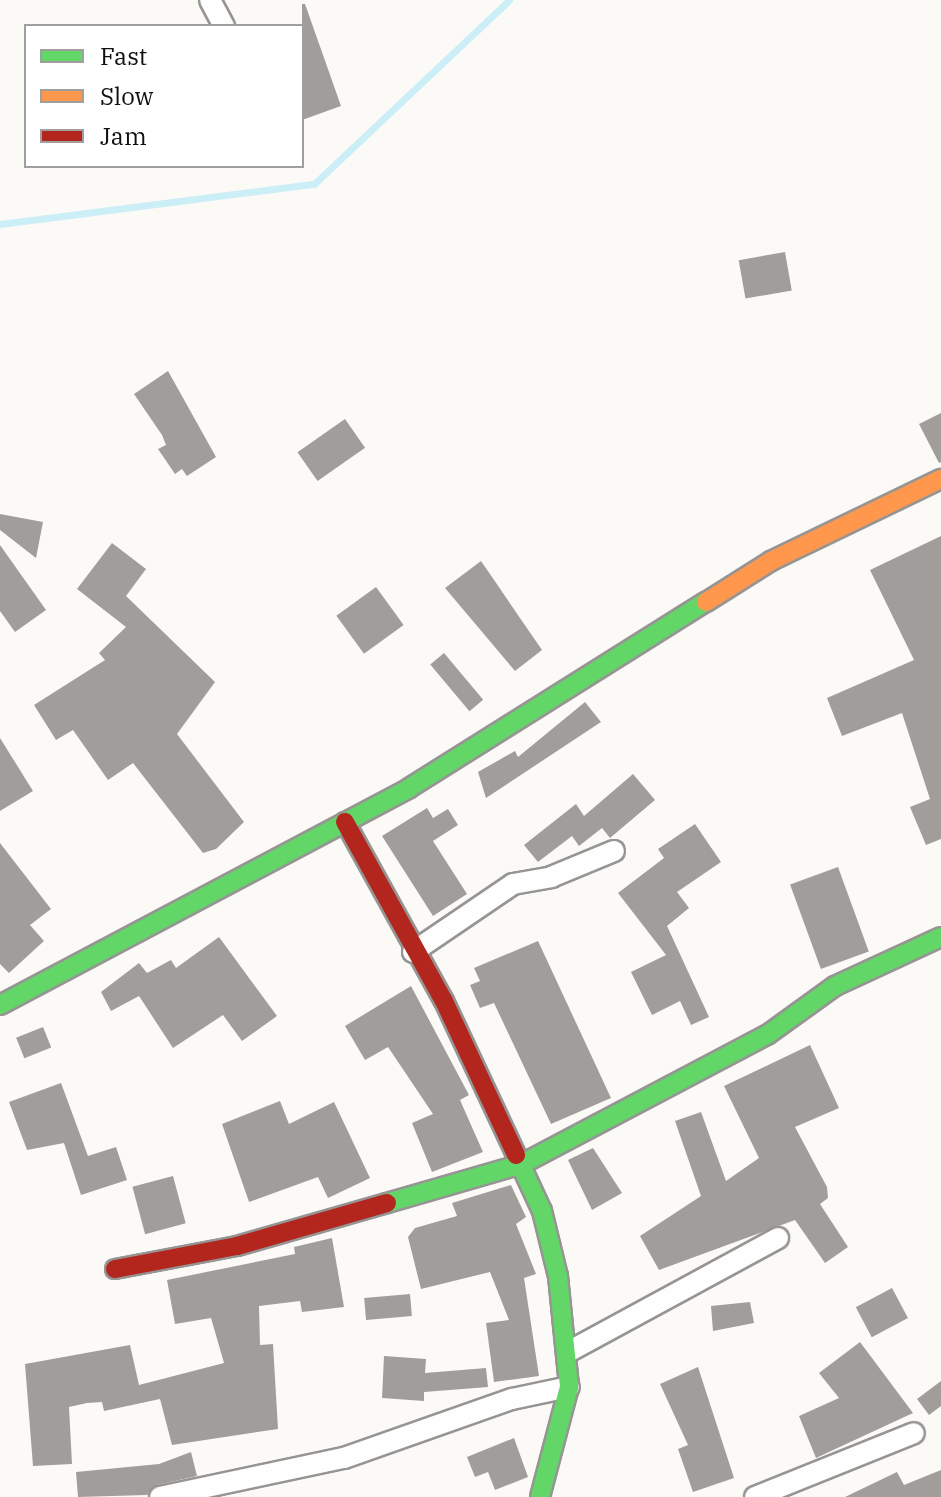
<!DOCTYPE html>
<style>
body{margin:0}
#map{position:relative;width:941px;height:1497px;overflow:hidden;background:#fcfaf7;font-family:"IBM Plex Serif",serif}
div>[style]{position:absolute}
[style*='--x']{left:calc(var(--x)*1px);top:calc(var(--y)*1px);width:calc(var(--w)*1px);rotate:calc(var(--a)*1deg)}
.stream>*{height:7px;margin:-3.5px;padding:0 3.5px;transform-origin:3.5px;border-radius:3.5px;background:#cceff7}
.building>*{inset:0;background:#a09d9b;transform-origin:0 0}
.roads{filter:drop-shadow(2px 0 #969594) drop-shadow(-2px 0 #969594) drop-shadow(0 2px #969594) drop-shadow(0 -2px #969594)}
.street>*{height:20px;margin:-10px;padding:0 10px;transform-origin:10px;border-radius:10px;background:#fffefe}
.fast>*{height:18px;margin:-9px;padding:0 9px;transform-origin:9px;border-radius:9px;background:#63d668}
.slow>*{height:18px;margin:-9px;padding:0 9px;transform-origin:9px;border-radius:9px;background:#ff974d}
.jam>*{height:18px;margin:-9px;padding:0 9px;transform-origin:9px;border-radius:9px;background:#b3261e}
span{translate:-50% -50%;white-space:nowrap;text-align:center;line-height:1.15;-webkit-text-stroke:8px #fff;paint-order:stroke}
.legend{position:absolute;left:24px;top:24px;width:280px;height:144px;box-sizing:border-box;background:#fff;border:2px solid #9f9f9f;margin:0;padding:10px 14px;list-style:none;font-size:24px;color:#101010}
.legend li{display:flex;align-items:center;gap:16px;height:40px}
.legend b{width:40px;border:2px solid #9f9f9f}
</style>
<div id="map">
<div class="stream">
<div style="--x:0;--y:224;--w:317;--a:-7.3"></div>
<div style="--x:314;--y:184;--w:268;--a:-43.3"></div>
</div>
<div class="building">
<div style="clip-path:polygon(305px 4px,341px 106px,302px 120px,302px 4px)"></div>
<div style="left:785px;top:252px;width:39px;height:47px;rotate:80deg"></div>
<div style="clip-path:polygon(168px 371px,216px 457px,187px 476px,182px 469px,175px 474px,158px 449px,166px 445px,162px 435px,134px 394px)"></div>
<div style="clip-path:polygon(941px 413px,941px 462px,939px 463px,919px 424px)"></div>
<div style="left:345px;top:419px;width:35px;height:58px;rotate:55deg"></div>
<div style="clip-path:polygon(0 514px,43px 522px,36px 558px,0 530px)"></div>
<div style="clip-path:polygon(941px 536px,941px 839px,926px 845px,910px 807px,930px 799px,902px 713px,842px 736px,827px 698px,914px 660px,870px 570px)"></div>
<div style="clip-path:polygon(112px 543px,146px 569px,126px 596px,215px 682px,177px 734px,244px 822px,216px 849px,203px 853px,133px 763px,108px 780px,73px 730px,56px 740px,34px 705px,105px 660px,99px 653px,126px 627px,77px 589px)"></div>
<div style="clip-path:polygon(0 545px,46px 610px,15px 632px,0 611px)"></div>
<div style="clip-path:polygon(481px 561px,542px 650px,515px 671px,445px 588px)"></div>
<div style="left:376px;top:587px;width:47px;height:49px;rotate:54deg"></div>
<div style="left:444px;top:653px;width:61px;height:18px;rotate:50deg"></div>
<div style="clip-path:polygon(585px 702px,601px 722px,486px 798px,478px 772px,515px 751px,518px 757px)"></div>
<div style="clip-path:polygon(0 738px,33px 791px,0 811px)"></div>
<div style="clip-path:polygon(633px 774px,655px 800px,610px 838px,602px 828px,579px 846px,572px 836px,538px 862px,524px 845px,576px 804px,584px 816px)"></div>
<div style="clip-path:polygon(427px 808px,433px 818px,448px 809px,458px 825px,433px 841px,467px 894px,433px 916px,382px 836px)"></div>
<div style="clip-path:polygon(695px 824px,721px 862px,677px 892px,689px 908px,667px 926px,709px 1017px,691px 1025px,680px 1001px,652px 1015px,631px 972px,666px 955px,618px 893px,664px 858px,658px 849px)"></div>
<div style="clip-path:polygon(0 843px,51px 909px,30px 925px,44px 941px,9px 973px,0 964px)"></div>
<div style="left:838px;top:867px;width:90px;height:51px;rotate:70deg"></div>
<div style="clip-path:polygon(219px 937px,277px 1016px,242px 1041px,223px 1015px,173px 1048px,139px 996px,111px 1011px,101px 992px,139px 963px,147px 973px,171px 960px,176px 968px)"></div>
<div style="clip-path:polygon(538px 941px,611px 1098px,551px 1124px,494px 1003px,480px 1008px,470px 985px,480px 981px,474px 968px)"></div>
<div style="clip-path:polygon(411px 986px,469px 1095px,460px 1100px,483px 1152px,432px 1172px,412px 1123px,433px 1114px,388px 1047px,365px 1060px,345px 1026px)"></div>
<div style="left:43px;top:1027px;width:22px;height:29px;rotate:68deg"></div>
<div style="clip-path:polygon(810px 1045px,839px 1108px,795px 1127px,827px 1187px,828px 1198px,820px 1204px,848px 1247px,825px 1263px,795px 1220px,659px 1270px,640px 1236px,701px 1196px,675px 1121px,701px 1112px,726px 1181px,759px 1158px,724px 1086px)"></div>
<div style="clip-path:polygon(61px 1083px,88px 1156px,116px 1147px,127px 1180px,81px 1195px,64px 1143px,27px 1150px,9px 1102px)"></div>
<div style="clip-path:polygon(280px 1101px,289px 1124px,334px 1102px,370px 1178px,328px 1198px,318px 1177px,249px 1202px,222px 1124px)"></div>
<div style="clip-path:polygon(593px 1148px,622px 1193px,592px 1210px,568px 1160px)"></div>
<div style="left:173px;top:1176px;width:49px;height:42px;rotate:75deg"></div>
<div style="clip-path:polygon(511px 1185px,526px 1217px,516px 1224px,536px 1274px,524px 1278px,539px 1376px,494px 1382px,486px 1323px,509px 1320px,490px 1272px,421px 1289px,408px 1237px,415px 1228px,457px 1216px,452px 1203px)"></div>
<div style="clip-path:polygon(332px 1238px,344px 1307px,302px 1312px,300px 1301px,259px 1306px,260px 1345px,273px 1344px,278px 1429px,172px 1445px,160px 1399px,104px 1411px,102px 1402px,87px 1403px,69px 1407px,72px 1464px,33px 1466px,25px 1364px,130px 1345px,139px 1385px,224px 1363px,211px 1318px,175px 1324px,167px 1280px,295px 1254px,294px 1247px)"></div>
<div style="left:892px;top:1288px;width:34px;height:41px;rotate:62deg"></div>
<div style="left:410px;top:1294px;width:22px;height:46px;rotate:85deg"></div>
<div style="clip-path:polygon(750px 1302px,754px 1323px,713px 1331px,711px 1306px)"></div>
<div style="clip-path:polygon(860px 1342px,913px 1413px,816px 1458px,799px 1416px,839px 1398px,819px 1373px)"></div>
<div style="clip-path:polygon(384px 1356px,426px 1359px,425px 1373px,486px 1368px,488px 1387px,424px 1392px,424px 1401px,382px 1398px)"></div>
<div style="clip-path:polygon(698px 1367px,734px 1478px,693px 1492px,678px 1449px,688px 1445px,660px 1384px)"></div>
<div style="clip-path:polygon(941px 1381px,941px 1406px,929px 1415px,917px 1399px)"></div>
<div style="clip-path:polygon(514px 1438px,528px 1477px,495px 1490px,488px 1472px,475px 1477px,467px 1457px)"></div>
<div style="clip-path:polygon(191px 1452px,197px 1476px,157px 1485px,147px 1495px,78px 1497px,76px 1472px,159px 1464px)"></div>
<div style="clip-path:polygon(941px 1470px,941px 1497px,845px 1497px,897px 1472px,904px 1485px)"></div>
</div>
<div class="roads">
<div class="street">
<div style="--x:210;--y:0;--w:30;--a:62"></div>
<div style="--x:413;--y:952;--w:121;--a:-34.2"></div>
<div style="--x:513;--y:884;--w:39;--a:-10"></div>
<div style="--x:551;--y:877;--w:68;--a:-22.4"></div>
<div style="--x:568;--y:1352;--w:239;--a:-28.5"></div>
<div style="--x:160;--y:1497;--w:188;--a:-12"></div>
<div style="--x:344;--y:1458;--w:178;--a:-19.4"></div>
<div style="--x:512;--y:1399;--w:58;--a:-11.9"></div>
<div style="--x:755;--y:1497;--w:171;--a:-21.9"></div>
</div>
<div class="fast">
<div style="--x:0;--y:1005;--w:463;--a:-27.9"></div>
<div style="--x:409;--y:788;--w:350;--a:-32.1"></div>
<div style="--x:516;--y:1155;--w:62;--a:65.1"></div>
<div style="--x:542;--y:1211;--w:67;--a:76.2"></div>
<div style="--x:558;--y:1276;--w:112;--a:84.3"></div>
<div style="--x:569;--y:1387;--w:114;--a:104.8"></div>
<div style="--x:387;--y:1203;--w:141;--a:-16.1"></div>
<div style="--x:522;--y:1164;--w:277;--a:-27.8"></div>
<div style="--x:767;--y:1035;--w:84;--a:-35.8"></div>
<div style="--x:835;--y:986;--w:117;--a:-24.8"></div>
</div>
<div class="slow">
<div style="--x:706;--y:602;--w:77;--a:-32.2"></div>
<div style="--x:771;--y:561;--w:189;--a:-25.8"></div>
</div>
<div class="jam">
<div style="--x:345;--y:822;--w:205;--a:61.1"></div>
<div style="--x:444;--y:1001;--w:170;--a:64.9"></div>
<div style="--x:115;--y:1269;--w:124;--a:-10.7"></div>
<div style="--x:237;--y:1246;--w:156;--a:-16"></div>
</div>
</div>
<ul class="legend">
<li><b style="height:10px;background:#63d668"></b>Fast</li>
<li><b style="height:10px;background:#ff974d"></b>Slow</li>
<li><b style="height:10px;background:#b3261e"></b>Jam</li>
</ul>
</div>
